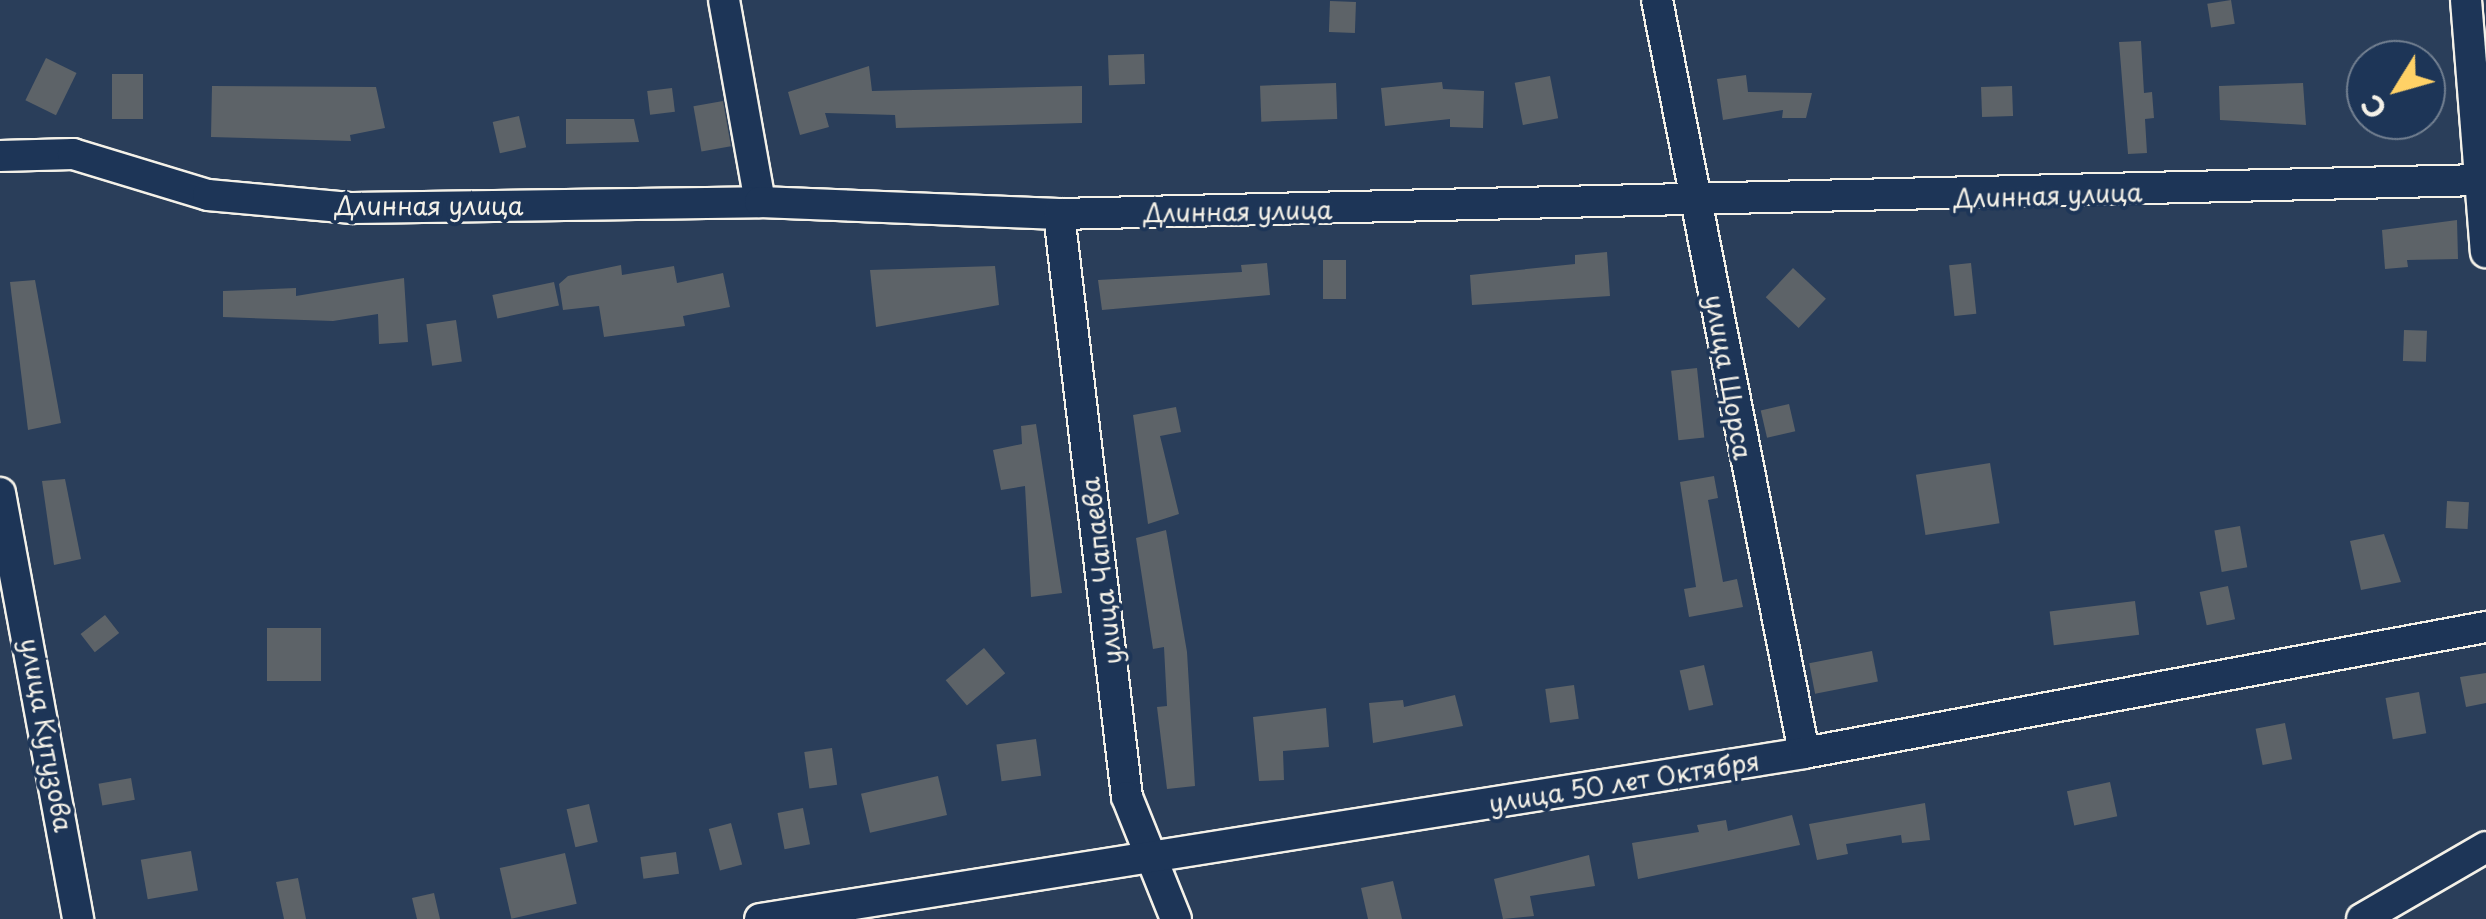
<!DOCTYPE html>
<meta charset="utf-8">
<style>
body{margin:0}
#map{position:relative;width:2486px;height:919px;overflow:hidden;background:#2a3e5a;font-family:"Playpen Sans",sans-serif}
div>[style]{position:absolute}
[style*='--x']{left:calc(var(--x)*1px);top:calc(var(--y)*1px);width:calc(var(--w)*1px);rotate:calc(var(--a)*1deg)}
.building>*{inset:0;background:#5d6368;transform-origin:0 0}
.roads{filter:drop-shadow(2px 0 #f4f1e8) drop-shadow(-2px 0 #f4f1e8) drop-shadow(0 2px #f4f1e8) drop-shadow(0 -2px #f4f1e8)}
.minor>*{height:30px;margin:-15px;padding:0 15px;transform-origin:15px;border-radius:15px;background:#1d3557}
span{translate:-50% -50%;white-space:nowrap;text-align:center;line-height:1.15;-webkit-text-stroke:8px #1d3557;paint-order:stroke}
.street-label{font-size:25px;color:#f4f1e8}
.north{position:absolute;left:2346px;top:40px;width:100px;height:100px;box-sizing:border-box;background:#1d3557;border:2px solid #738091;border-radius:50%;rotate:233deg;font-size:28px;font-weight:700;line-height:40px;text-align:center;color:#f4f1e8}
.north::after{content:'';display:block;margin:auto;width:35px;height:45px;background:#ffd166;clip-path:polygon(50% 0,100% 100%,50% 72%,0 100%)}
</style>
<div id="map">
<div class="building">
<div style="left:2231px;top:0;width:24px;height:24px;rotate:81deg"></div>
<div style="left:1330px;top:1px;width:26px;height:31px;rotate:2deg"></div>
<div style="clip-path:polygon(2141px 41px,2144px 93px,2152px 92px,2154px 118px,2145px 119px,2147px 153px,2128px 154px,2119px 42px)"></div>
<div style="left:1144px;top:54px;width:30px;height:36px;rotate:88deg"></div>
<div style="left:46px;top:58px;width:34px;height:47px;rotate:26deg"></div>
<div style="clip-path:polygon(869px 66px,872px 91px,1082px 86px,1082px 123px,896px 128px,895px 115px,825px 113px,829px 127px,800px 135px,788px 92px)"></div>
<div style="left:112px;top:74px;width:31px;height:45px"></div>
<div style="clip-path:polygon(1746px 75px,1748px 92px,1812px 93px,1806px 118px,1782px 118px,1783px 110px,1723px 120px,1717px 79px)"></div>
<div style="left:1550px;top:76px;width:43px;height:36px;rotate:79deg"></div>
<div style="clip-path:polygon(1442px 82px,1443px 89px,1484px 91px,1483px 128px,1450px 127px,1450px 119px,1385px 126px,1381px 88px)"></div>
<div style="left:1336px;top:83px;width:36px;height:76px;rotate:88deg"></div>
<div style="clip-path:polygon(2303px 83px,2306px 125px,2220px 120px,2219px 86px)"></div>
<div style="clip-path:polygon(212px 86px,376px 87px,385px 128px,350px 135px,351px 141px,211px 137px)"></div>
<div style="left:2012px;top:86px;width:30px;height:31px;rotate:88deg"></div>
<div style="left:672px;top:88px;width:24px;height:25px;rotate:83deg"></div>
<div style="left:723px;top:101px;width:46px;height:30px;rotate:80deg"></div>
<div style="left:519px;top:116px;width:32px;height:27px;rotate:77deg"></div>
<div style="clip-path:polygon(566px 119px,634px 119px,639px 142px,566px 144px)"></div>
<div style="clip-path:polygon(2457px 220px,2458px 259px,2407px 260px,2408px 267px,2385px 269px,2382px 230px)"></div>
<div style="clip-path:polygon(1607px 252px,1610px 296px,1472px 305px,1470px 275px,1575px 264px,1575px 255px)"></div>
<div style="left:1323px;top:260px;width:23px;height:39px"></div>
<div style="clip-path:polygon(1267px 263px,1270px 295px,1102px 310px,1098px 280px,1242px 272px,1241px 265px)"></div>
<div style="left:1971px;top:263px;width:51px;height:22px;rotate:84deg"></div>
<div style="clip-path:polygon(621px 265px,622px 275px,674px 266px,677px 283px,723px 273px,730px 307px,683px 316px,685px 326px,604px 337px,599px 306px,563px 310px,559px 284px,568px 276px)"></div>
<div style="clip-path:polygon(995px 266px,999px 305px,876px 327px,870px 270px)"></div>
<div style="left:1793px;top:268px;width:45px;height:40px;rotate:43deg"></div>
<div style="clip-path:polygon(404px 278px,408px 342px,379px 344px,378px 314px,333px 321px,223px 317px,223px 291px,296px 288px,296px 296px)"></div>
<div style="clip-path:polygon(35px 280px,61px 423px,28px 430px,10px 282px)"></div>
<div style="left:554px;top:282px;width:24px;height:63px;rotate:78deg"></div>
<div style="left:456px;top:320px;width:42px;height:30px;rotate:82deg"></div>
<div style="left:2404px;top:330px;width:23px;height:31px;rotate:2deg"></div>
<div style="left:1697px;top:368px;width:70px;height:26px;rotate:84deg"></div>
<div style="left:1789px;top:404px;width:28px;height:29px;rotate:77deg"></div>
<div style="clip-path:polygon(1176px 407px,1181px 432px,1160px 436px,1179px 514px,1148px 524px,1133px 415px)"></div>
<div style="clip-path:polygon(1036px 424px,1062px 593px,1031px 597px,1025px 486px,1001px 490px,993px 450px,1022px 444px,1021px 426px)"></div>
<div style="left:1990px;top:463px;width:61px;height:75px;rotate:81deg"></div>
<div style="clip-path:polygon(1714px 476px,1718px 498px,1708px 500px,1723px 582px,1737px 579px,1743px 607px,1689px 617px,1684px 589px,1696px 587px,1680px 482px)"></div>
<div style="clip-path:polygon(65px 479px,81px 559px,54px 565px,42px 481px)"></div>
<div style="left:2447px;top:501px;width:22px;height:27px;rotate:3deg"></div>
<div style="left:2240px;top:526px;width:42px;height:26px;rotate:80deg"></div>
<div style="clip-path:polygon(1166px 530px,1187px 652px,1195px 786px,1167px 789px,1157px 707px,1167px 706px,1164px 647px,1153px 649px,1136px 538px)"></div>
<div style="clip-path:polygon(2384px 534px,2401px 582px,2361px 590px,2350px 541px)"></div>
<div style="left:2228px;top:586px;width:34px;height:29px;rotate:78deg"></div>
<div style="left:2135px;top:601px;width:34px;height:86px;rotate:83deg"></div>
<div style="left:105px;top:615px;width:23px;height:31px;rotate:52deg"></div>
<div style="left:267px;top:628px;width:54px;height:53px"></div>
<div style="left:984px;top:648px;width:33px;height:50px;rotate:50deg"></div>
<div style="left:1872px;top:651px;width:31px;height:64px;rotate:79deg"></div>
<div style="left:1704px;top:665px;width:41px;height:25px;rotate:77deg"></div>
<div style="clip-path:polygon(2486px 673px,2486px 703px,2466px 707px,2460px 677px)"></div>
<div style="left:1574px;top:685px;width:34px;height:29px;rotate:82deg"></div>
<div style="left:2419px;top:692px;width:42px;height:34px;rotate:80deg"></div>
<div style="clip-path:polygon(1455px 695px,1463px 726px,1373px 743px,1369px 703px,1403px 700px,1404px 707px)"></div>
<div style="clip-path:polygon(1326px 708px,1329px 747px,1283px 751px,1284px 780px,1259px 781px,1253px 717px)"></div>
<div style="left:2285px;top:723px;width:37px;height:30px;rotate:79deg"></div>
<div style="left:1036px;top:739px;width:37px;height:40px;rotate:82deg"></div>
<div style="left:832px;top:748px;width:37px;height:28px;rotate:82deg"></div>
<div style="left:938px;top:776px;width:40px;height:79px;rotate:77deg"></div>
<div style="left:131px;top:778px;width:22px;height:33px;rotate:80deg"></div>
<div style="left:2110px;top:782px;width:35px;height:44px;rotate:78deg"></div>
<div style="clip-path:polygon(1925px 803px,1930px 840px,1902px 843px,1901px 835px,1846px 844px,1848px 854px,1817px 860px,1809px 824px)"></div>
<div style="left:589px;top:804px;width:39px;height:23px;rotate:77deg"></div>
<div style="left:803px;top:808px;width:37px;height:26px;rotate:79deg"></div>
<div style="clip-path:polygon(1792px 815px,1800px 845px,1638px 879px,1632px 843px,1699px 832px,1697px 825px,1726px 820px,1728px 831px)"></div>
<div style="left:731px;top:823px;width:43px;height:23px;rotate:75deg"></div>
<div style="left:191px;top:851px;width:40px;height:51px;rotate:80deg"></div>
<div style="left:676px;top:852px;width:22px;height:36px;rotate:82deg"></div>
<div style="left:565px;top:853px;width:52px;height:67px;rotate:77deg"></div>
<div style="clip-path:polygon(1589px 855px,1595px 886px,1530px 896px,1534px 916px,1503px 919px,1494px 879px)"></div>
<div style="clip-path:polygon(298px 878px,306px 919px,284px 919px,276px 882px)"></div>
<div style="clip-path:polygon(1393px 881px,1402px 919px,1368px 919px,1361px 888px)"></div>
<div style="clip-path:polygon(434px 893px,440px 919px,417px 919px,412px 898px)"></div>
</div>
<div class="roads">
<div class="minor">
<div style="--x:724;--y:0;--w:205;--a:79.9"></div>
<div style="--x:1657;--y:0;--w:767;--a:78.95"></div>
<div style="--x:2466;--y:0;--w:253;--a:85.5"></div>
<div style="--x:0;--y:156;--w:73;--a:-1.6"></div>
<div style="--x:73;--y:154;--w:141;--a:16.9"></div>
<div style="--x:208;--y:195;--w:145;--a:5.2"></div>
<div style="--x:352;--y:208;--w:408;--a:-0.8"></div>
<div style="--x:760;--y:202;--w:299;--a:2.3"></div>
<div style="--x:1059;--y:214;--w:1424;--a:-1.37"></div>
<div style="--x:1059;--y:214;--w:587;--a:83.35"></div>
<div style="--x:1127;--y:797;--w:131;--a:68.1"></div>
<div style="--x:0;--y:493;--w:433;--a:79.6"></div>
<div style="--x:760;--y:919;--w:1057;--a:-9.03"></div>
<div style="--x:1804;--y:753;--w:694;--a:-10.47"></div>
<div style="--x:2362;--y:919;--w:143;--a:-30.1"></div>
</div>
</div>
<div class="street-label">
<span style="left:2048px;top:195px;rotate:-2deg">Длинная улица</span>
<span style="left:429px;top:205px">Длинная улица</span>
<span style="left:1238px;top:211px;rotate:-1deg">Длинная улица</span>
<span style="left:1729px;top:377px;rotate:80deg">улица Щорса</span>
<span style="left:1101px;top:571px;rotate:-97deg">улица Чапаева</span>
<span style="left:47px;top:735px;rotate:80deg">улица Кутузова</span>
<span style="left:1624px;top:782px;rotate:-9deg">улица 50 лет Октября</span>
</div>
<div class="north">С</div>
</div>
